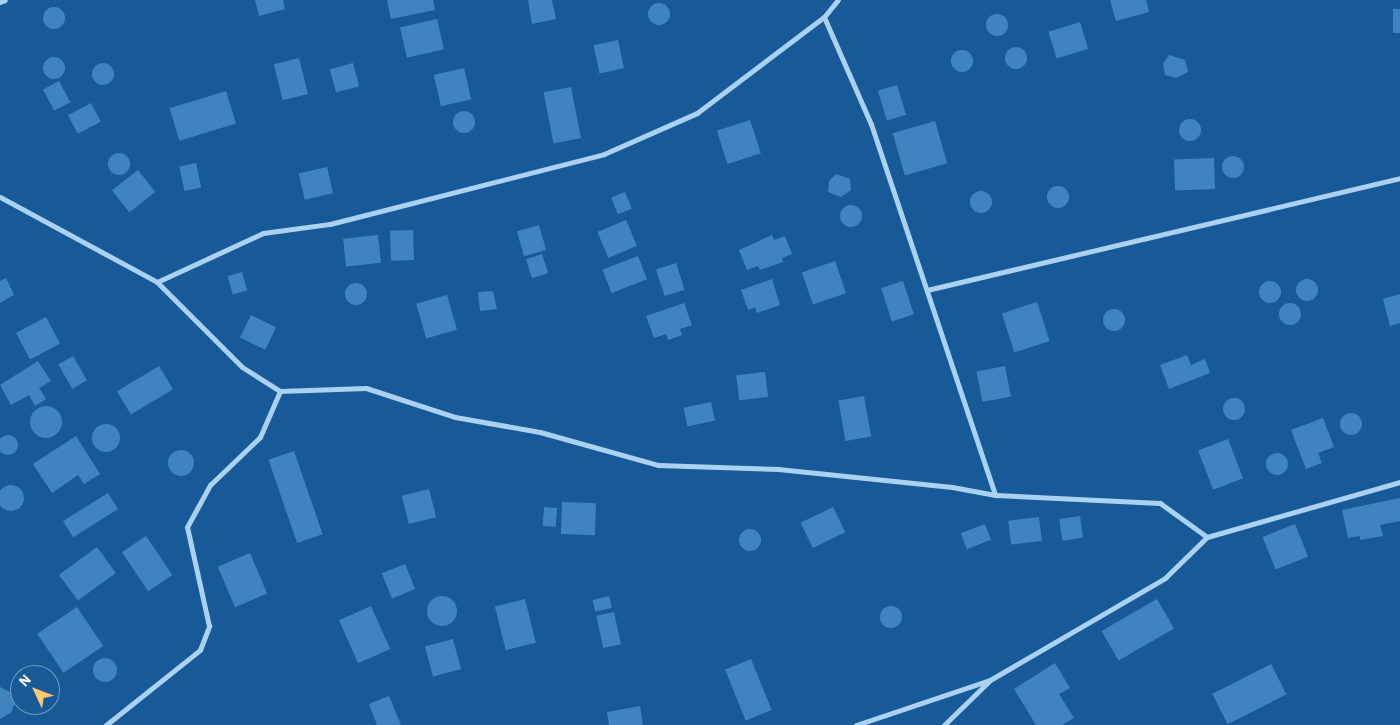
<!DOCTYPE html>
<style>
body{margin:0}
#map{position:relative;width:1400px;height:725px;overflow:hidden;background:#185a98;font-family:"IBM Plex Sans",sans-serif}
div>[style]{position:absolute}
[style*='--x']{left:calc(var(--x)*1px);top:calc(var(--y)*1px);width:calc(var(--w)*1px);rotate:calc(var(--a)*1deg)}
.building>*{inset:0;background:#4084bf;transform-origin:0 0}
.round{border-radius:50%}
.minor>*{height:5px;margin:-2.5px;padding:0 2.5px;transform-origin:2.5px;border-radius:2.5px;background:#abd1f1}
span{translate:-50% -50%;white-space:nowrap;text-align:center;line-height:1.15;-webkit-text-stroke:4px #185a98;paint-order:stroke}
.north{position:absolute;left:10px;top:665px;width:50px;height:50px;box-sizing:border-box;background:#185a98;border:1px solid #749cc1;border-radius:50%;rotate:313deg;font-size:14px;font-weight:700;line-height:20px;text-align:center;color:#fff}
.north::after{content:'';display:block;margin:auto;width:18px;height:22px;background:#ffc86c;clip-path:polygon(50% 0,100% 100%,50% 72%,0 100%)}
</style>
<div id="map">
<div class="building">
<div style="clip-path:polygon(255px 0,283px 0,285px 9px,259px 16px)"></div>
<div style="clip-path:polygon(387px 0,433px 0,435px 10px,391px 19px)"></div>
<div style="clip-path:polygon(528px 0,552px 0,556px 19px,532px 24px)"></div>
<div style="clip-path:polygon(1110px 0,1146px 0,1149px 12px,1116px 21px)"></div>
<div class="round" style="left:648px;top:3px;width:22px;height:22px"></div>
<div class="round" style="left:43px;top:7px;width:22px;height:22px"></div>
<div style="left:1393px;top:9px;width:7px;height:24px"></div>
<div class="round" style="left:986px;top:14px;width:22px;height:22px"></div>
<div style="left:437px;top:19px;width:31px;height:38px;rotate:77deg"></div>
<div style="left:1080px;top:22px;width:28px;height:33px;rotate:73deg"></div>
<div style="left:618px;top:40px;width:29px;height:25px;rotate:78deg"></div>
<div class="round" style="left:1005px;top:47px;width:22px;height:22px"></div>
<div class="round" style="left:951px;top:50px;width:22px;height:22px"></div>
<div style="clip-path:polygon(1169px 55px,1185px 60px,1188px 72px,1176px 78px,1165px 75px,1163px 64px)"></div>
<div class="round" style="left:43px;top:57px;width:22px;height:22px"></div>
<div style="left:299px;top:58px;width:37px;height:26px;rotate:76deg"></div>
<div style="left:353px;top:63px;width:24px;height:24px;rotate:75deg"></div>
<div class="round" style="left:92px;top:63px;width:22px;height:22px"></div>
<div style="left:464px;top:68px;width:32px;height:31px;rotate:77deg"></div>
<div style="left:59px;top:81px;width:24px;height:18px;rotate:62deg"></div>
<div style="left:897px;top:85px;width:31px;height:20px;rotate:73deg"></div>
<div style="left:571px;top:87px;width:52px;height:28px;rotate:79deg"></div>
<div style="left:226px;top:91px;width:34px;height:59px;rotate:73deg"></div>
<div style="left:91px;top:103px;width:21px;height:26px;rotate:62deg"></div>
<div class="round" style="left:453px;top:111px;width:22px;height:22px"></div>
<div class="round" style="left:1179px;top:119px;width:22px;height:22px"></div>
<div style="left:750px;top:120px;width:35px;height:35px;rotate:72deg"></div>
<div style="left:935px;top:121px;width:44px;height:44px;rotate:74deg"></div>
<div class="round" style="left:108px;top:153px;width:22px;height:22px"></div>
<div class="round" style="left:1222px;top:156px;width:22px;height:22px"></div>
<div style="left:1214px;top:158px;width:31px;height:40px;rotate:88deg"></div>
<div style="left:196px;top:163px;width:25px;height:17px;rotate:78deg"></div>
<div style="left:327px;top:167px;width:27px;height:29px;rotate:77deg"></div>
<div style="left:138px;top:170px;width:28px;height:33px;rotate:52deg"></div>
<div style="clip-path:polygon(836px 174px,850px 179px,851px 190px,841px 197px,828px 192px,829px 181px)"></div>
<div class="round" style="left:1047px;top:186px;width:22px;height:22px"></div>
<div class="round" style="left:970px;top:191px;width:22px;height:22px"></div>
<div style="left:625px;top:192px;width:18px;height:15px;rotate:68deg"></div>
<div class="round" style="left:840px;top:205px;width:22px;height:22px"></div>
<div style="left:626px;top:220px;width:28px;height:31px;rotate:67deg"></div>
<div style="left:539px;top:225px;width:26px;height:23px;rotate:74deg"></div>
<div style="left:413px;top:230px;width:30px;height:23px;rotate:88deg"></div>
<div style="left:378px;top:235px;width:28px;height:35px;rotate:84deg"></div>
<div style="clip-path:polygon(772px 235px,774px 240px,785px 236px,792px 254px,782px 258px,783px 262px,760px 270px,758px 266px,747px 270px,739px 250px)"></div>
<div style="left:542px;top:254px;width:20px;height:17px;rotate:72deg"></div>
<div style="left:638px;top:256px;width:25px;height:38px;rotate:69deg"></div>
<div style="left:835px;top:261px;width:34px;height:35px;rotate:71deg"></div>
<div style="left:676px;top:263px;width:28px;height:21px;rotate:72deg"></div>
<div style="left:242px;top:272px;width:19px;height:15px;rotate:74deg"></div>
<div style="clip-path:polygon(6px 278px,14px 295px,0 303px,0 281px)"></div>
<div style="clip-path:polygon(772px 279px,780px 305px,757px 313px,755px 307px,748px 310px,741px 290px)"></div>
<div class="round" style="left:1296px;top:279px;width:22px;height:22px"></div>
<div style="left:903px;top:281px;width:35px;height:23px;rotate:72deg"></div>
<div class="round" style="left:1259px;top:281px;width:22px;height:22px"></div>
<div class="round" style="left:345px;top:283px;width:22px;height:22px"></div>
<div style="clip-path:polygon(493px 291px,497px 309px,480px 311px,478px 292px)"></div>
<div style="clip-path:polygon(1400px 294px,1400px 323px,1390px 326px,1383px 299px)"></div>
<div style="left:447px;top:295px;width:36px;height:32px;rotate:74deg"></div>
<div style="left:1037px;top:302px;width:41px;height:37px;rotate:72deg"></div>
<div style="clip-path:polygon(684px 303px,692px 325px,680px 329px,682px 335px,668px 340px,666px 334px,654px 338px,646px 316px)"></div>
<div class="round" style="left:1279px;top:303px;width:22px;height:22px"></div>
<div class="round" style="left:1103px;top:309px;width:22px;height:22px"></div>
<div style="left:251px;top:315px;width:28px;height:25px;rotate:26deg"></div>
<div style="left:46px;top:317px;width:30px;height:34px;rotate:62deg"></div>
<div style="clip-path:polygon(1187px 355px,1191px 365px,1205px 359px,1210px 373px,1169px 389px,1160px 365px)"></div>
<div style="left:73px;top:356px;width:28px;height:17px;rotate:60deg"></div>
<div style="clip-path:polygon(38px 361px,51px 381px,39px 388px,46px 399px,35px 406px,29px 395px,11px 405px,0 385px)"></div>
<div style="left:159px;top:366px;width:27px;height:49px;rotate:59deg"></div>
<div style="left:1005px;top:366px;width:31px;height:29px;rotate:79deg"></div>
<div style="left:765px;top:372px;width:25px;height:29px;rotate:83deg"></div>
<div style="left:864px;top:396px;width:41px;height:26px;rotate:80deg"></div>
<div class="round" style="left:1223px;top:398px;width:22px;height:22px"></div>
<div style="left:711px;top:402px;width:19px;height:28px;rotate:78deg"></div>
<div class="round" style="left:30px;top:406px;width:32px;height:32px"></div>
<div class="round" style="left:1340px;top:413px;width:22px;height:22px"></div>
<div style="clip-path:polygon(1323px 418px,1334px 447px,1318px 453px,1322px 463px,1306px 469px,1291px 430px)"></div>
<div class="round" style="left:92px;top:424px;width:28px;height:28px"></div>
<div class="round" style="left:-2px;top:435px;width:20px;height:20px"></div>
<div style="clip-path:polygon(76px 436px,100px 474px,84px 484px,78px 475px,52px 493px,33px 464px)"></div>
<div style="left:1228px;top:439px;width:42px;height:32px;rotate:69deg"></div>
<div class="round" style="left:168px;top:450px;width:26px;height:26px"></div>
<div style="left:294px;top:451px;width:88px;height:27px;rotate:71deg"></div>
<div class="round" style="left:1266px;top:453px;width:22px;height:22px"></div>
<div class="round" style="left:-2px;top:485px;width:26px;height:26px"></div>
<div style="left:429px;top:489px;width:29px;height:28px;rotate:76deg"></div>
<div style="left:108px;top:493px;width:19px;height:53px;rotate:58deg"></div>
<div style="clip-path:polygon(1400px 498px,1400px 521px,1380px 525px,1383px 536px,1360px 540px,1360px 536px,1348px 538px,1342px 510px)"></div>
<div style="left:562px;top:502px;width:34px;height:32px;rotate:2deg"></div>
<div style="left:544px;top:507px;width:13px;height:19px;rotate:4deg"></div>
<div style="left:833px;top:507px;width:28px;height:36px;rotate:64deg"></div>
<div style="left:1080px;top:516px;width:22px;height:21px;rotate:82deg"></div>
<div style="left:1039px;top:517px;width:24px;height:31px;rotate:83deg"></div>
<div style="left:985px;top:524px;width:17px;height:26px;rotate:69deg"></div>
<div style="left:1295px;top:524px;width:35px;height:35px;rotate:68deg"></div>
<div class="round" style="left:739px;top:529px;width:22px;height:22px"></div>
<div style="left:146px;top:536px;width:47px;height:29px;rotate:56deg"></div>
<div style="left:97px;top:547px;width:32px;height:47px;rotate:54deg"></div>
<div style="left:250px;top:553px;width:44px;height:35px;rotate:67deg"></div>
<div style="left:405px;top:564px;width:27px;height:25px;rotate:68deg"></div>
<div class="round" style="left:427px;top:596px;width:30px;height:30px"></div>
<div style="left:609px;top:596px;width:12px;height:17px;rotate:76deg"></div>
<div style="left:525px;top:599px;width:45px;height:31px;rotate:76deg"></div>
<div style="left:1157px;top:599px;width:34px;height:64px;rotate:60deg"></div>
<div style="left:371px;top:606px;width:47px;height:35px;rotate:66deg"></div>
<div class="round" style="left:880px;top:606px;width:22px;height:22px"></div>
<div style="left:77px;top:607px;width:47px;height:48px;rotate:56deg"></div>
<div style="left:614px;top:612px;width:33px;height:18px;rotate:78deg"></div>
<div style="left:453px;top:639px;width:31px;height:29px;rotate:75deg"></div>
<div class="round" style="left:93px;top:658px;width:24px;height:24px"></div>
<div style="left:751px;top:659px;width:55px;height:28px;rotate:68deg"></div>
<div style="clip-path:polygon(1055px 663px,1070px 688px,1059px 694px,1074px 718px,1062px 725px,1036px 725px,1014px 689px)"></div>
<div style="left:1271px;top:664px;width:34px;height:66px;rotate:63deg"></div>
<div style="clip-path:polygon(0 687px,12px 693px,15px 703px,11px 713px,0 719px)"></div>
<div style="clip-path:polygon(389px 696px,401px 725px,377px 725px,369px 704px)"></div>
<div style="clip-path:polygon(640px 706px,643px 725px,609px 725px,607px 712px)"></div>
</div>
<div class="minor">
<div style="--x:0;--y:2;--w:5;--a:-22"></div>
<div style="--x:824;--y:17;--w:117;--a:66.3"></div>
<div style="--x:871;--y:124;--w:391;--a:71.5"></div>
<div style="--x:0;--y:197;--w:179;--a:28.4"></div>
<div style="--x:157;--y:282;--w:120;--a:45"></div>
<div style="--x:242;--y:367;--w:45;--a:32.3"></div>
<div style="--x:280;--y:391;--w:86;--a:-2"></div>
<div style="--x:366;--y:388;--w:94;--a:18"></div>
<div style="--x:455;--y:417;--w:86;--a:10"></div>
<div style="--x:540;--y:432;--w:123;--a:15.6"></div>
<div style="--x:658;--y:465;--w:120;--a:1.9"></div>
<div style="--x:778;--y:469;--w:175;--a:5.9"></div>
<div style="--x:952;--y:487;--w:44;--a:10.5"></div>
<div style="--x:995;--y:495;--w:165;--a:2.8"></div>
<div style="--x:1160;--y:503;--w:58;--a:35.9"></div>
<div style="--x:157;--y:282;--w:117;--a:-24.8"></div>
<div style="--x:263;--y:233;--w:68;--a:-7.7"></div>
<div style="--x:330;--y:224;--w:283;--a:-14.3"></div>
<div style="--x:604;--y:154;--w:102;--a:-23.8"></div>
<div style="--x:697;--y:113;--w:159;--a:-37.1"></div>
<div style="--x:824;--y:17;--w:22;--a:-51"></div>
<div style="--x:927;--y:290;--w:486;--a:-13.3"></div>
<div style="--x:106;--y:725;--w:120;--a:-38.6"></div>
<div style="--x:200;--y:650;--w:26;--a:-69"></div>
<div style="--x:209;--y:626;--w:101;--a:-102.5"></div>
<div style="--x:187;--y:527;--w:48;--a:-61.3"></div>
<div style="--x:210;--y:485;--w:69;--a:-43.8"></div>
<div style="--x:260;--y:437;--w:50;--a:-66.5"></div>
<div style="--x:856;--y:725;--w:141;--a:-18.6"></div>
<div style="--x:990;--y:680;--w:203;--a:-30.2"></div>
<div style="--x:1165;--y:578;--w:59;--a:-44.3"></div>
<div style="--x:1207;--y:537;--w:201;--a:-15.9"></div>
<div style="--x:944;--y:725;--w:62;--a:-44.3"></div>
</div>
<div class="north">N</div>
</div>
